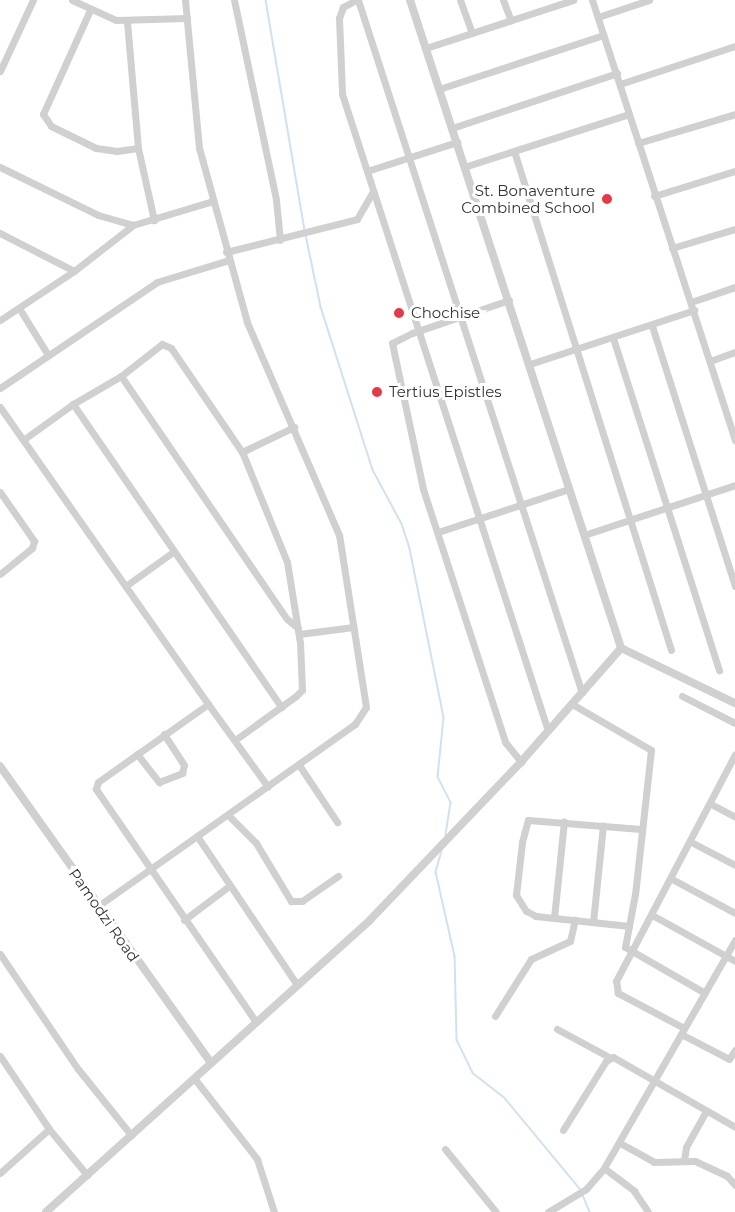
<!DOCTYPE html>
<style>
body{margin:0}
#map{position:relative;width:735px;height:1212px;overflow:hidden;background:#fff;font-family:Montserrat,sans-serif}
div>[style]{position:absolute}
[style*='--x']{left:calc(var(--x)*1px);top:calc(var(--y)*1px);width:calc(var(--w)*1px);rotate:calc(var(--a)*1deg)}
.stream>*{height:1.5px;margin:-0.75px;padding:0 0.75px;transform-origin:0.75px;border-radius:0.75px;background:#cfe2ee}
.minor>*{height:7px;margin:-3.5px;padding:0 3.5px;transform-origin:3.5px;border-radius:3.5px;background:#d0d0d0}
.tertiary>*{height:8px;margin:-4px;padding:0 4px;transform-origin:4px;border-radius:4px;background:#d0d0d0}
.dots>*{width:16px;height:16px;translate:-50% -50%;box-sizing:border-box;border:3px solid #fff;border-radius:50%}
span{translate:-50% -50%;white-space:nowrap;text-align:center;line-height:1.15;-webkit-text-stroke:6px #fff;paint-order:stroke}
.poi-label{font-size:15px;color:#333}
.right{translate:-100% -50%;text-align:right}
.left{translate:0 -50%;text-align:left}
.street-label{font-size:15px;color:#333}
</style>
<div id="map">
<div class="stream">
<div style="--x:266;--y:0;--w:234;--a:80.4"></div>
<div style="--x:306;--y:235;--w:74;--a:78.2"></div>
<div style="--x:321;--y:307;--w:171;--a:72.3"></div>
<div style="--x:373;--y:470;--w:61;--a:61.8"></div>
<div style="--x:402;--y:524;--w:26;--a:72"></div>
<div style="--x:410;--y:549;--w:172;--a:78.6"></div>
<div style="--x:444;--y:718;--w:59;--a:95.8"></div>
<div style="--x:438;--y:777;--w:29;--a:63"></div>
<div style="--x:451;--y:803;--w:32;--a:99"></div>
<div style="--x:442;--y:851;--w:22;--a:106"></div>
<div style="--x:436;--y:872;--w:86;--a:77.3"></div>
<div style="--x:455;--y:956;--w:84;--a:88.6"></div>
<div style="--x:457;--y:1040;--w:37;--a:64"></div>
<div style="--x:473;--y:1073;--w:39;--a:38"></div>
<div style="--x:504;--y:1097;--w:119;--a:50.4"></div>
<div style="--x:582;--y:1193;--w:21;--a:67"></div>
</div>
<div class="minor">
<div style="--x:72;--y:0;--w:48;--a:24.4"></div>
<div style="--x:116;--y:20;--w:71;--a:-1.6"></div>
<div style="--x:234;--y:0;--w:204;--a:78.1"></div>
<div style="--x:276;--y:200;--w:40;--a:84.3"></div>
<div style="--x:356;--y:0;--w:15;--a:152"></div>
<div style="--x:343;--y:7;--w:12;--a:110"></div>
<div style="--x:339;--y:18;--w:76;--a:87.7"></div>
<div style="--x:342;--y:94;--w:669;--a:72.08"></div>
<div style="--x:358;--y:0;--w:728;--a:72.09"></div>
<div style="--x:460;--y:0;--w:35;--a:70"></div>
<div style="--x:503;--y:0;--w:22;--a:69"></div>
<div style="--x:592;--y:0;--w:463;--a:72"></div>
<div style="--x:90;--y:10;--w:114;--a:114.3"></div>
<div style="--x:43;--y:114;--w:14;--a:56"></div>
<div style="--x:51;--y:126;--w:50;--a:26.1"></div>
<div style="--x:96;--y:148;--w:21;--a:8"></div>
<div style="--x:117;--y:151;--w:21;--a:-8"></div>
<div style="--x:598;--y:17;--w:54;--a:-18.4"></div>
<div style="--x:127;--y:22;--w:126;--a:85"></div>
<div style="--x:138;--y:148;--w:74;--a:77.5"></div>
<div style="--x:426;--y:48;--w:155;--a:-18.1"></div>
<div style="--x:0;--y:71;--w:78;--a:-65.1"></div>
<div style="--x:620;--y:84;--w:121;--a:-18.3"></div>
<div style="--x:439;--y:89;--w:173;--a:-18.2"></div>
<div style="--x:452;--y:128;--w:174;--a:-18.4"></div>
<div style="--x:638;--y:143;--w:101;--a:-16.6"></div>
<div style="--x:514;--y:151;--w:523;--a:72.53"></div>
<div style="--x:0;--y:167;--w:109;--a:26.1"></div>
<div style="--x:98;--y:215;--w:36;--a:16"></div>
<div style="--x:133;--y:225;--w:84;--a:-16.7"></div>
<div style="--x:464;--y:167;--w:173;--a:-17.8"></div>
<div style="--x:367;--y:171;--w:95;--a:-17.9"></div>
<div style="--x:654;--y:196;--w:85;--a:-17.2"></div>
<div style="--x:0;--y:233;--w:83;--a:27.2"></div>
<div style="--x:672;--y:248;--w:66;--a:-16.8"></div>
<div style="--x:226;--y:252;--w:135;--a:-14.1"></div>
<div style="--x:357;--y:219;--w:32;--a:-60"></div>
<div style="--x:509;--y:300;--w:102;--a:161.2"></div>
<div style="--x:412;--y:333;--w:22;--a:153"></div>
<div style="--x:392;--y:343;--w:149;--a:78"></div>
<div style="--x:423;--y:489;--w:266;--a:72"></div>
<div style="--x:505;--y:742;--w:26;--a:51"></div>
<div style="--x:691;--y:302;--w:46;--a:-18.8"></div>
<div style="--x:19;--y:308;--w:55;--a:58.3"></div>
<div style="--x:0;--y:320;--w:89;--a:-33.5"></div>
<div style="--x:74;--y:271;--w:75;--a:-37.9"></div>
<div style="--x:652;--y:326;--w:273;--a:72.3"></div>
<div style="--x:613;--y:338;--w:349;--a:72.3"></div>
<div style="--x:710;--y:361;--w:27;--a:-20"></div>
<div style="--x:530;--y:364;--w:173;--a:-18.2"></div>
<div style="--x:121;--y:376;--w:294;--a:55.7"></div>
<div style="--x:287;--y:619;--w:14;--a:39"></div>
<div style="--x:0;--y:388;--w:189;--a:-34"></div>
<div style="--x:157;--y:282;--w:75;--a:-17"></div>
<div style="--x:0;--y:407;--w:363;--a:55"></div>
<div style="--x:23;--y:440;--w:62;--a:-35.8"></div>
<div style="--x:242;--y:452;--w:58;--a:-25.7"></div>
<div style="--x:0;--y:492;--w:60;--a:55.2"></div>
<div style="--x:34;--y:541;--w:7;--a:106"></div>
<div style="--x:32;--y:548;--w:41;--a:140.9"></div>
<div style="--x:438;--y:532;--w:138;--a:-18.2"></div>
<div style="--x:584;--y:535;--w:159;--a:-18.3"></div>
<div style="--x:127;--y:585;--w:57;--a:-35.7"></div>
<div style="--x:299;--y:634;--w:55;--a:-7.3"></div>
<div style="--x:682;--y:696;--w:59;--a:27"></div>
<div style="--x:572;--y:704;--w:91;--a:30.2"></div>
<div style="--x:651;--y:750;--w:145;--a:96.3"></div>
<div style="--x:635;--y:894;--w:54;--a:100.7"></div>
<div style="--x:625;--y:947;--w:92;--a:29.9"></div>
<div style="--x:235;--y:740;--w:75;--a:-35.8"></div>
<div style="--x:296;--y:696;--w:8;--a:-45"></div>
<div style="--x:302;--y:690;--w:47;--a:-92.4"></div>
<div style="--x:300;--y:643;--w:82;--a:-99.1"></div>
<div style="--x:287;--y:562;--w:119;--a:-112.2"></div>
<div style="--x:242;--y:452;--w:126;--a:-124.3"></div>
<div style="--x:171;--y:348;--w:10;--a:-156"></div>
<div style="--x:162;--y:344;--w:52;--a:142"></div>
<div style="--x:121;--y:376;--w:56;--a:149.7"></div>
<div style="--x:73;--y:404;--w:368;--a:55.5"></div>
<div style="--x:137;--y:754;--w:36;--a:52"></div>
<div style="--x:159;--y:782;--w:25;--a:-21"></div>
<div style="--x:182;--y:773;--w:8;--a:-76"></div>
<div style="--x:184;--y:765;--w:37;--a:-123"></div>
<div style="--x:299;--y:765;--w:69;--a:56.3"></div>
<div style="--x:711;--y:804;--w:27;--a:28"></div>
<div style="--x:228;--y:815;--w:40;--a:45"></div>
<div style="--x:256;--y:843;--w:68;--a:58.9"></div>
<div style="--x:291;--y:901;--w:11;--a:0"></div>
<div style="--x:302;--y:901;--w:44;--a:-34.8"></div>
<div style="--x:197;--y:836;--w:179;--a:56.1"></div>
<div style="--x:691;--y:842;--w:50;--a:27.6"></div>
<div style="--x:672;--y:879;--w:72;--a:28.4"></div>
<div style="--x:98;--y:906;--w:315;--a:-35.3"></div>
<div style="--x:355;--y:724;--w:20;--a:-57"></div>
<div style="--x:366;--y:707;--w:174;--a:-98.9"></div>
<div style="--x:339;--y:535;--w:232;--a:-113.4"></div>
<div style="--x:247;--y:322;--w:180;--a:-105.4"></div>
<div style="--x:199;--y:148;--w:149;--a:-95.4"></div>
<div style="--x:652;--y:915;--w:95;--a:29"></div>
<div style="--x:554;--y:918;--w:97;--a:-84.1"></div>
<div style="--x:184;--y:920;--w:56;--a:-37.1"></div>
<div style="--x:593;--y:922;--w:97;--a:-84.1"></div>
<div style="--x:629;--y:926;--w:94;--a:-173.9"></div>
<div style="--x:536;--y:916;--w:11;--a:-153"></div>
<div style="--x:526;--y:911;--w:19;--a:-122"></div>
<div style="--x:516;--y:895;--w:53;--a:-83.5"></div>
<div style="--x:522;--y:842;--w:23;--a:-75"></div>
<div style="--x:528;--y:820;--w:113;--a:4.6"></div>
<div style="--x:0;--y:954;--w:139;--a:55.9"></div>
<div style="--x:78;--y:1069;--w:85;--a:51.2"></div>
<div style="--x:495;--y:1016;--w:67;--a:-57.7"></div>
<div style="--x:531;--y:959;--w:43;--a:-24.8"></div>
<div style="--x:570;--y:941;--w:22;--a:-77"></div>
<div style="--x:256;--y:1022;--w:283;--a:-124.5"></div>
<div style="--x:96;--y:789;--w:7;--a:-74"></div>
<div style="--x:98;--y:782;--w:135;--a:-35.3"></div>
<div style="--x:208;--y:704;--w:102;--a:54.1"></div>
<div style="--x:684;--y:1028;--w:75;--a:-152.1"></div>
<div style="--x:618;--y:993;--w:12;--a:-99"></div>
<div style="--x:616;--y:981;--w:256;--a:-62.3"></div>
<div style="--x:557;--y:1029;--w:59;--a:28.3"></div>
<div style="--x:681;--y:1034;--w:54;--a:27.5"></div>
<div style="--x:729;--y:1059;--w:11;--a:-56"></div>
<div style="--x:0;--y:1056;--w:88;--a:56.1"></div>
<div style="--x:49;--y:1129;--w:60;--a:50.4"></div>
<div style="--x:194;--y:1078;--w:103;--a:52.1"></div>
<div style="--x:257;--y:1159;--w:56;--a:72.2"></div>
<div style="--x:563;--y:1130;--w:81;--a:-58.1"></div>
<div style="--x:606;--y:1061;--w:8;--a:-30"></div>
<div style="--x:613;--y:1057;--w:141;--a:29.8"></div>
<div style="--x:620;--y:1143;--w:39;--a:29"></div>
<div style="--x:654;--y:1162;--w:41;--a:-1.4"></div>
<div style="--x:695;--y:1161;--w:35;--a:25"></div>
<div style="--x:727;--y:1176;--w:12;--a:48"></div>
<div style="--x:445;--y:1149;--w:81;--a:51"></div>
<div style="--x:684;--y:1160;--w:13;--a:-81"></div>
<div style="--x:686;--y:1147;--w:41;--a:-60.9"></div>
<div style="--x:604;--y:1168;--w:38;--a:37"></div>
<div style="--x:634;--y:1191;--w:25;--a:56"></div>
<div style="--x:0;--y:1173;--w:66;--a:-41.9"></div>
<div style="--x:548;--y:1212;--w:44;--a:-31.2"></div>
<div style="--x:586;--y:1189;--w:28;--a:-49"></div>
<div style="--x:604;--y:1168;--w:263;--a:-60.1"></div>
</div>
<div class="tertiary">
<div style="--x:410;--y:0;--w:681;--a:71.96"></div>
<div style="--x:621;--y:648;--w:127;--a:25.8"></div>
<div style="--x:0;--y:766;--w:363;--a:54.6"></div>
<div style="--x:46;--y:1212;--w:436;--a:-42"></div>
<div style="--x:370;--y:920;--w:219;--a:-46.3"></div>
<div style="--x:521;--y:762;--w:152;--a:-48.7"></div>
</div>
<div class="dots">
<div style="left:607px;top:199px;background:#e63946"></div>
<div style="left:399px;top:313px;background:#e63946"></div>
<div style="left:377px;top:392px;background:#e63946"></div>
</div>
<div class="poi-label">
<span class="right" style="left:595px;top:199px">St. Bonaventure<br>Combined School</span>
<span class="left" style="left:411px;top:313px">Chochise</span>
<span class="left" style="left:389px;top:392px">Tertius Epistles</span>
</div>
<div class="street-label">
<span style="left:104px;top:915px;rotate:55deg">Pamodzi Road</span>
</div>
</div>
